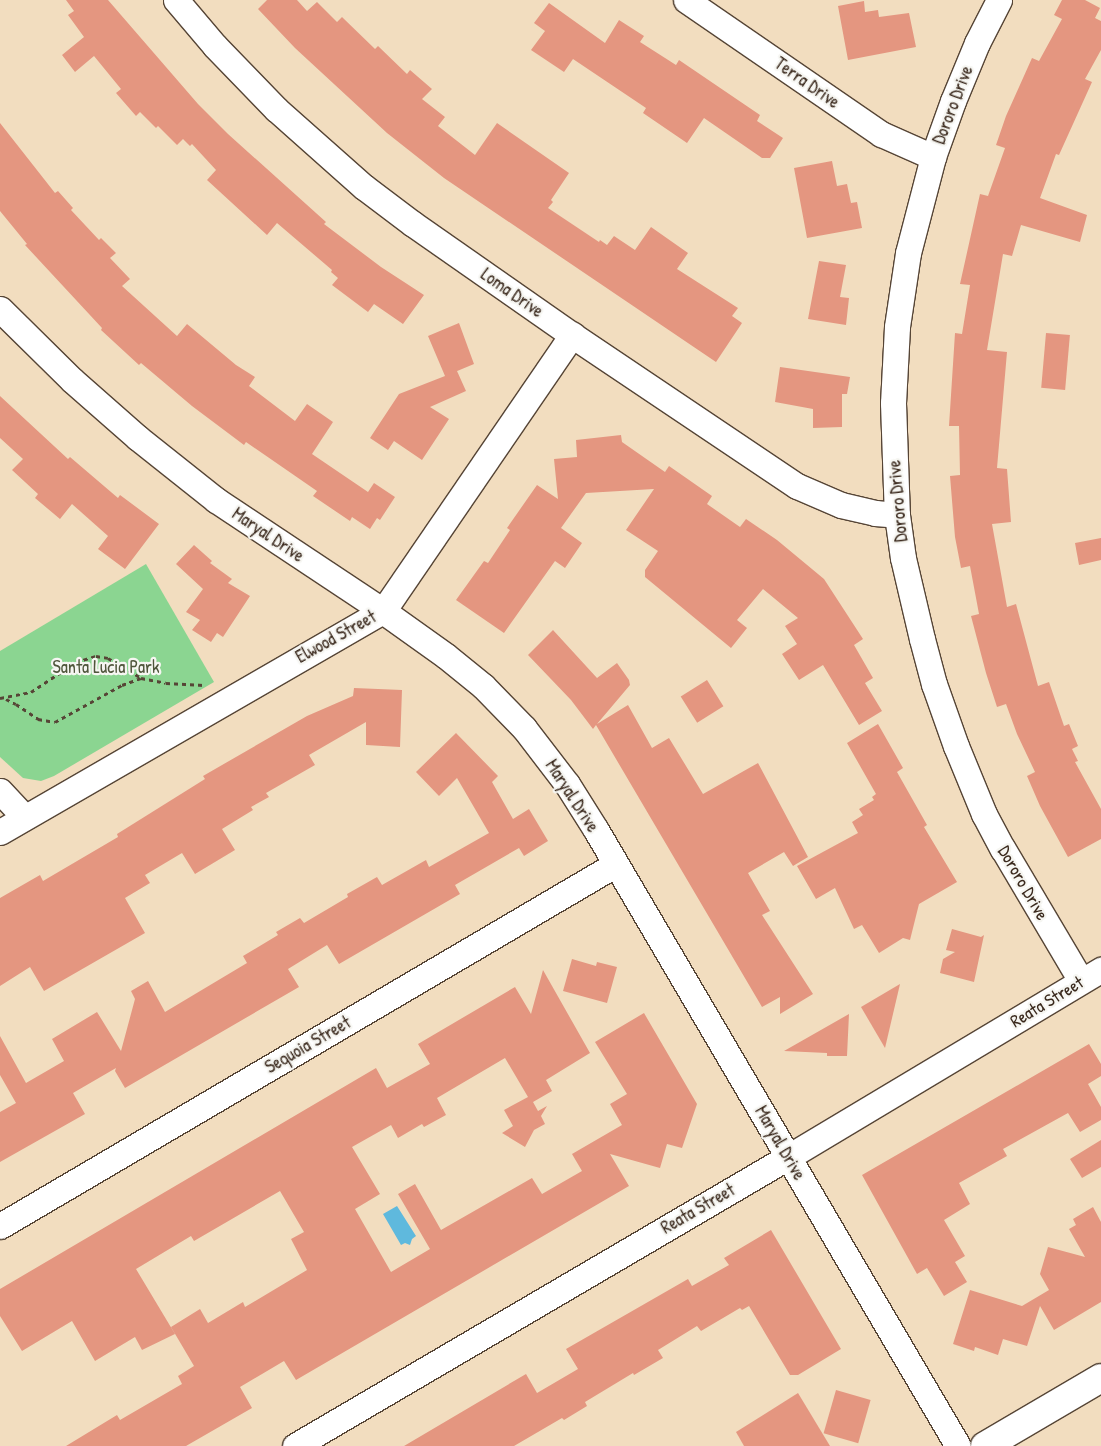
<!DOCTYPE html>
<style>
body{margin:0}
#map{position:relative;width:1101px;height:1446px;overflow:hidden;background:#f2ddbf;font-family:"Patrick Hand",sans-serif}
div>[style]{position:absolute}
[style*='--x']{left:calc(var(--x)*1px);top:calc(var(--y)*1px);width:calc(var(--w)*1px);rotate:calc(var(--a)*1deg)}
.green>*{inset:0;background:#8bd591}
.water>*{inset:0;background:#5fb9dd}
.building>*{inset:0;background:#e49680;transform-origin:0 0}
.path>*{height:3px;margin-top:-1.5px;transform-origin:0;background:repeating-linear-gradient(90deg,#564536 0 4px,transparent 0 8px)}
.roads{filter:drop-shadow(1px 0 #564536) drop-shadow(-1px 0 #564536) drop-shadow(0 1px #564536) drop-shadow(0 -1px #564536)}
.street>*{height:25px;margin:-12.5px;padding:0 12.5px;transform-origin:12.5px;border-radius:12.5px;background:#fff}
.secondary>*{height:28px;margin:-14px;padding:0 14px;transform-origin:14px;border-radius:14px;background:#fff}
span{translate:-50% -50%;white-space:nowrap;text-align:center;line-height:1.15;-webkit-text-stroke:4.5px #f6f6f2;paint-order:stroke}
.street-label{font-size:18px;color:#3b2a1e}
.park-label{font-size:18px;color:#4f553b}
</style>
<div id="map">
<div class="green">
<div style="clip-path:polygon(146px 564px,214px 682px,54px 776px,41px 781px,23px 778px,0 757px,0 651px)"></div>
</div>
<div class="water">
<div style="clip-path:polygon(397px 1206px,416px 1236px,412px 1239px,410px 1245px,405px 1243px,401px 1245px,383px 1214px)"></div>
</div>
<div class="building">
<div style="clip-path:polygon(66px 0,108px 0,198px 104px,228px 134px,326px 222px,324px 224px,381px 267px,424px 295px,403px 324px,374px 304px,368px 312px,332px 285px,338px 278px,331px 272px,332px 270px,277px 223px,267px 235px,207px 180px,216px 170px,192px 144px,190px 146px,183px 139px,177px 145px,158px 126px,156px 128px,140px 112px,136px 116px,116px 93px,121px 89px,94px 56px,75px 72px,62px 55px,84px 37px,68px 15px,74px 11px)"></div>
<div style="clip-path:polygon(267px 0,297px 0,307px 11px,317px 2px,337px 22px,342px 17px,375px 49px,378px 46px,407px 74px,410px 70px,432px 89px,422px 99px,445px 117px,438px 126px,475px 155px,497px 123px,569px 173px,551px 200px,553px 202px,548px 208px,599px 242px,600px 240px,607px 245px,614px 236px,635px 250px,651px 227px,688px 253px,677px 269px,738px 308px,732px 316px,742px 323px,716px 362px,444px 178px,387px 133px,295px 48px,258px 9px)"></div>
<div style="clip-path:polygon(1062px 0,1085px 0,1100px 8px,1095px 18px,1101px 21px,1101px 50px,1085px 79px,1092px 82px,1059px 155px,1056px 154px,1040px 198px,1087px 215px,1080px 242px,1021px 225px,1012px 256px,1003px 254px,987px 350px,1007px 352px,997px 468px,1007px 469px,1011px 522px,992px 524px,1007px 607px,1016px 604px,1038px 686px,1049px 682px,1064px 726px,1069px 724px,1078px 746px,1072px 749px,1078px 761px,1075px 762px,1101px 809px,1101px 839px,1068px 857px,1040px 806px,1027px 776px,1035px 772px,1017px 734px,1006px 704px,997px 707px,986px 673px,971px 616px,979px 614px,970px 566px,961px 568px,955px 537px,950px 476px,960px 475px,959px 426px,949px 426px,955px 333px,962px 334px,970px 285px,960px 284px,980px 194px,988px 196px,1005px 148px,996px 145px,1006px 116px,1032px 58px,1039px 61px,1062px 19px,1054px 15px)"></div>
<div style="clip-path:polygon(864px 1px,865px 12px,878px 10px,879px 17px,909px 13px,916px 47px,848px 60px,838px 6px)"></div>
<div style="clip-path:polygon(549px 3px,605px 43px,619px 20px,644px 36px,640px 42px,676px 65px,679px 60px,760px 115px,757px 121px,783px 138px,770px 158px,762px 158px,704px 118px,687px 143px,643px 113px,646px 108px,573px 59px,564px 72px,531px 50px,545px 31px,534px 23px)"></div>
<div style="clip-path:polygon(0 123px,55px 193px,58px 191px,73px 208px,71px 210px,99px 240px,101px 238px,116px 253px,110px 258px,130px 279px,122px 286px,177px 336px,187px 324px,236px 365px,255px 377px,249px 386px,295px 421px,307px 404px,333px 422px,312px 454px,368px 492px,374px 483px,395px 497px,380px 520px,377px 518px,370px 529px,352px 517px,350px 521px,313px 496px,317px 491px,246px 442px,244px 445px,192px 406px,141px 363px,139px 365px,101px 330px,102px 328px,25px 245px,27px 244px,0 211px)"></div>
<div style="clip-path:polygon(832px 161px,837px 186px,847px 184px,851px 203px,857px 202px,862px 228px,807px 238px,794px 168px)"></div>
<div style="clip-path:polygon(819px 261px,846px 265px,840px 297px,849px 298px,846px 325px,808px 319px)"></div>
<div style="clip-path:polygon(459px 323px,474px 364px,450px 374px,457px 371px,466px 391px,430px 407px,449px 419px,422px 460px,394px 441px,388px 450px,370px 438px,399px 394px,445px 376px,428px 336px)"></div>
<div style="left:1046px;top:333px;width:24px;height:55px;rotate:5deg"></div>
<div style="clip-path:polygon(780px 367px,850px 377px,847px 394px,842px 394px,842px 427px,813px 428px,813px 409px,775px 402px)"></div>
<div style="clip-path:polygon(0 396px,68px 459px,70px 457px,118px 498px,120px 495px,159px 524px,125px 569px,98px 549px,108px 536px,72px 504px,60px 519px,35px 498px,38px 494px,12px 470px,23px 459px,0 438px)"></div>
<div style="clip-path:polygon(621px 435px,622px 442px,665px 472px,669px 466px,712px 496px,707px 504px,740px 527px,746px 519px,777px 540px,824px 579px,863px 639px,854px 645px,873px 678px,865px 683px,882px 711px,859px 725px,823px 665px,799px 680px,782px 654px,797px 644px,785px 626px,798px 618px,763px 589px,737px 620px,747px 628px,731px 648px,645px 577px,645px 570px,658px 551px,626px 530px,654px 489px,586px 493px,561px 528px,582px 543px,565px 568px,555px 561px,504px 633px,456px 600px,484px 561px,488px 563px,510px 530px,507px 528px,537px 485px,558px 499px,554px 459px,577px 457px,576px 440px)"></div>
<div style="clip-path:polygon(1101px 538px,1101px 560px,1079px 565px,1075px 543px)"></div>
<div style="clip-path:polygon(194px 545px,212px 561px,210px 563px,232px 579px,228px 583px,250px 596px,223px 637px,217px 633px,211px 642px,192px 630px,200px 620px,186px 612px,203px 589px,176px 564px)"></div>
<div style="clip-path:polygon(553px 630px,597px 678px,617px 663px,629px 680px,630px 685px,597px 724px,628px 705px,652px 748px,669px 738px,703px 794px,758px 763px,808px 857px,793px 866px,784px 852px,748px 873px,770px 911px,762px 915px,813px 994px,780px 1014px,780px 997px,762px 1007px,596px 725px,593px 729px,571px 700px,528px 655px)"></div>
<div style="left:707px;top:680px;width:31px;height:31px;rotate:58deg"></div>
<div style="clip-path:polygon(354px 688px,402px 690px,400px 747px,366px 745px,366px 722px,309px 755px,315px 765px,266px 793px,269px 797px,251px 807px,253px 810px,222px 829px,235px 850px,195px 874px,182px 853px,145px 875px,150px 883px,125px 898px,145px 933px,44px 991px,30px 967px,0 986px,0 898px,40px 875px,43px 881px,118px 837px,117px 834px,205px 779px,203px 776px,307px 716px,353px 696px)"></div>
<div style="clip-path:polygon(878px 724px,903px 768px,897px 772px,927px 825px,924px 827px,957px 882px,919px 904px,910px 940px,903px 938px,879px 953px,862px 925px,854px 929px,835px 888px,816px 899px,797px 866px,858px 833px,852px 822px,863px 815px,859px 809px,874px 800px,872px 797px,876px 794px,847px 743px)"></div>
<div style="clip-path:polygon(456px 733px,498px 776px,492px 782px,513px 819px,529px 809px,548px 841px,524px 856px,519px 848px,455px 885px,460px 894px,339px 964px,327px 945px,288px 969px,299px 987px,125px 1088px,115px 1071px,116px 1068px,73px 1093px,85px 1114px,0 1162px,0 1112px,16px 1103px,0 1075px,0 1036px,26px 1083px,64px 1061px,52px 1039px,97px 1012px,121px 1051px,135px 999px,131px 991px,148px 981px,165px 1012px,247px 963px,243px 956px,278px 935px,276px 932px,300px 918px,304px 923px,348px 897px,347px 894px,377px 877px,382px 885px,426px 860px,429px 867px,489px 833px,457px 778px,439px 796px,416px 772px)"></div>
<div style="clip-path:polygon(952px 929px,981px 937px,984px 935px,974px 982px,940px 973px,943px 959px,955px 952px,946px 950px)"></div>
<div style="clip-path:polygon(572px 959px,596px 966px,597px 962px,617px 967px,607px 1003px,563px 991px)"></div>
<div style="clip-path:polygon(543px 970px,590px 1053px,546px 1080px,552px 1091px,533px 1102px,538px 1111px,547px 1106px,541px 1116px,545px 1124px,534px 1130px,525px 1147px,502px 1133px,513px 1126px,504px 1110px,528px 1097px,505px 1058px,437px 1098px,446px 1115px,424px 1127px,422px 1124px,398px 1138px,391px 1125px,352px 1147px,380px 1194px,355px 1209px,391px 1272px,430px 1249px,398px 1194px,415px 1184px,441px 1230px,532px 1178px,542px 1194px,582px 1171px,572px 1154px,622px 1125px,610px 1104px,627px 1094px,595px 1042px,644px 1013px,697px 1104px,682px 1148px,667px 1144px,660px 1168px,610px 1154px,629px 1186px,296px 1380px,284px 1361px,240px 1387px,252px 1408px,186px 1446px,66px 1446px,117px 1415px,120px 1420px,182px 1384px,178px 1376px,194px 1366px,171px 1327px,200px 1309px,208px 1323px,243px 1302px,245px 1307px,307px 1270px,291px 1239px,304px 1232px,280px 1191px,194px 1241px,191px 1236px,136px 1269px,175px 1334px,142px 1350px,135px 1337px,95px 1361px,72px 1321px,22px 1351px,0 1316px,0 1289px,376px 1068px,387px 1088px,430px 1064px,418px 1044px,515px 987px,531px 1014px)"></div>
<div style="clip-path:polygon(900px 984px,885px 1048px,861px 1007px)"></div>
<div style="clip-path:polygon(849px 1014px,847px 1056px,827px 1056px,827px 1053px,784px 1051px)"></div>
<div style="clip-path:polygon(1089px 1044px,1101px 1064px,1101px 1076px,1088px 1084px,1101px 1107px,1101px 1120px,1080px 1132px,1068px 1113px,1003px 1149px,1007px 1156px,959px 1183px,970px 1204px,944px 1220px,965px 1256px,955px 1262px,967px 1282px,944px 1296px,927px 1268px,917px 1274px,862px 1175px)"></div>
<div style="clip-path:polygon(1101px 1140px,1101px 1167px,1082px 1178px,1070px 1159px)"></div>
<div style="clip-path:polygon(1093px 1207px,1101px 1222px,1101px 1302px,1054px 1330px,1040px 1306px,1027px 1346px,1003px 1339px,998px 1355px,975px 1347px,974px 1351px,953px 1344px,970px 1290px,1022px 1306px,1049px 1290px,1040px 1274px,1048px 1247px,1085px 1257px,1069px 1229px,1076px 1225px,1073px 1219px)"></div>
<div style="clip-path:polygon(771px 1230px,841px 1349px,798px 1375px,790px 1375px,749px 1306px,742px 1310px,740px 1308px,701px 1331px,697px 1326px,658px 1350px,663px 1358px,634px 1375px,633px 1373px,585px 1402px,587px 1406px,564px 1420px,562px 1418px,514px 1446px,404px 1446px,526px 1374px,537px 1393px,578px 1369px,566px 1349px,688px 1279px,692px 1286px,729px 1265px,724px 1258px)"></div>
<div style="left:836px;top:1390px;width:36px;height:45px;rotate:16deg"></div>
<div style="clip-path:polygon(798px 1393px,830px 1446px,744px 1446px,736px 1432px)"></div>
</div>
<div class="path">
<div style="--x:0;--y:698;--w:32;--a:-11"></div>
<div style="--x:31;--y:692;--w:54;--a:-33.7"></div>
<div style="--x:76;--y:662;--w:21;--a:-17"></div>
<div style="--x:96;--y:656;--w:12;--a:9"></div>
<div style="--x:108;--y:658;--w:39;--a:31"></div>
<div style="--x:141;--y:678;--w:25;--a:11"></div>
<div style="--x:166;--y:683;--w:38;--a:3"></div>
<div style="--x:6;--y:699;--w:11;--a:27"></div>
<div style="--x:16;--y:704;--w:27;--a:34"></div>
<div style="--x:38;--y:719;--w:17;--a:10"></div>
<div style="--x:55;--y:722;--w:77;--a:-28.9"></div>
<div style="--x:122;--y:685;--w:20;--a:-20"></div>
</div>
<div class="roads">
<div class="street">
<div style="--x:176;--y:0;--w:60;--a:49.7"></div>
<div style="--x:215;--y:46;--w:88;--a:45.9"></div>
<div style="--x:276;--y:109;--w:118;--a:41.6"></div>
<div style="--x:364;--y:187;--w:61;--a:37.1"></div>
<div style="--x:413;--y:224;--w:194;--a:34.9"></div>
<div style="--x:572;--y:335;--w:271;--a:33.9"></div>
<div style="--x:797;--y:486;--w:48;--a:23.4"></div>
<div style="--x:841;--y:505;--w:35;--a:13"></div>
<div style="--x:875;--y:513;--w:22;--a:5"></div>
<div style="--x:686;--y:0;--w:237;--a:34.5"></div>
<div style="--x:881;--y:134;--w:57;--a:23.9"></div>
<div style="--x:999;--y:0;--w:48;--a:117.1"></div>
<div style="--x:977;--y:43;--w:63;--a:112.5"></div>
<div style="--x:953;--y:101;--w:59;--a:109.7"></div>
<div style="--x:933;--y:157;--w:99;--a:104.6"></div>
<div style="--x:908;--y:253;--w:75;--a:98.5"></div>
<div style="--x:897;--y:327;--w:76;--a:93"></div>
<div style="--x:893;--y:403;--w:112;--a:88"></div>
<div style="--x:897;--y:515;--w:43;--a:82.1"></div>
<div style="--x:903;--y:558;--w:83;--a:76.8"></div>
<div style="--x:922;--y:639;--w:47;--a:75.1"></div>
<div style="--x:934;--y:684;--w:66;--a:70.5"></div>
<div style="--x:956;--y:746;--w:74;--a:67.6"></div>
<div style="--x:984;--y:814;--w:40;--a:62"></div>
<div style="--x:1003;--y:849;--w:153;--a:59.4"></div>
<div style="--x:0;--y:309;--w:101;--a:44.6"></div>
<div style="--x:72;--y:380;--w:88;--a:41.3"></div>
<div style="--x:138;--y:438;--w:100;--a:38.5"></div>
<div style="--x:216;--y:500;--w:201;--a:33.6"></div>
<div style="--x:383;--y:611;--w:77;--a:35.5"></div>
<div style="--x:446;--y:656;--w:48;--a:39"></div>
<div style="--x:483;--y:686;--w:59;--a:45.7"></div>
<div style="--x:524;--y:728;--w:71;--a:52.5"></div>
<div style="--x:567;--y:784;--w:54;--a:57.8"></div>
<div style="--x:596;--y:830;--w:714;--a:59.56"></div>
<div style="--x:0;--y:791;--w:35;--a:47"></div>
<div style="--x:0;--y:832;--w:442;--a:-30"></div>
<div style="--x:383;--y:611;--w:335;--a:-55.6"></div>
<div style="--x:0;--y:1226;--w:714;--a:-30.44"></div>
<div style="--x:295;--y:1446;--w:571;--a:-30.38"></div>
<div style="--x:788;--y:1157;--w:365;--a:-30.9"></div>
</div>
<div class="secondary">
<div style="--x:985;--y:1446;--w:134;--a:-30.4"></div>
</div>
</div>
<div class="street-label">
<span style="left:807px;top:83px;rotate:35deg">Terra Drive</span>
<span style="left:953px;top:105px;rotate:-69deg">Dororo Drive</span>
<span style="left:512px;top:293px;rotate:35deg">Loma Drive</span>
<span style="left:898px;top:501px;rotate:-95deg">Dororo Drive</span>
<span style="left:268px;top:535px;rotate:34deg">Maryal Drive</span>
<span style="left:336px;top:637px;rotate:-29deg">Elwood Street</span>
<span style="left:572px;top:796px;rotate:57deg">Maryal Drive</span>
<span style="left:1023px;top:883px;rotate:60deg">Dororo Drive</span>
<span style="left:1047px;top:1002px;rotate:-31deg">Reata Street</span>
<span style="left:308px;top:1045px;rotate:-30deg">Sequoia Street</span>
<span style="left:780px;top:1143px;rotate:60deg">Maryal Drive</span>
<span style="left:698px;top:1209px;rotate:-30deg">Reata Street</span>
</div>
<div class="park-label">
<span style="left:106px;top:667px">Santa Lucia Park</span>
</div>
</div>
